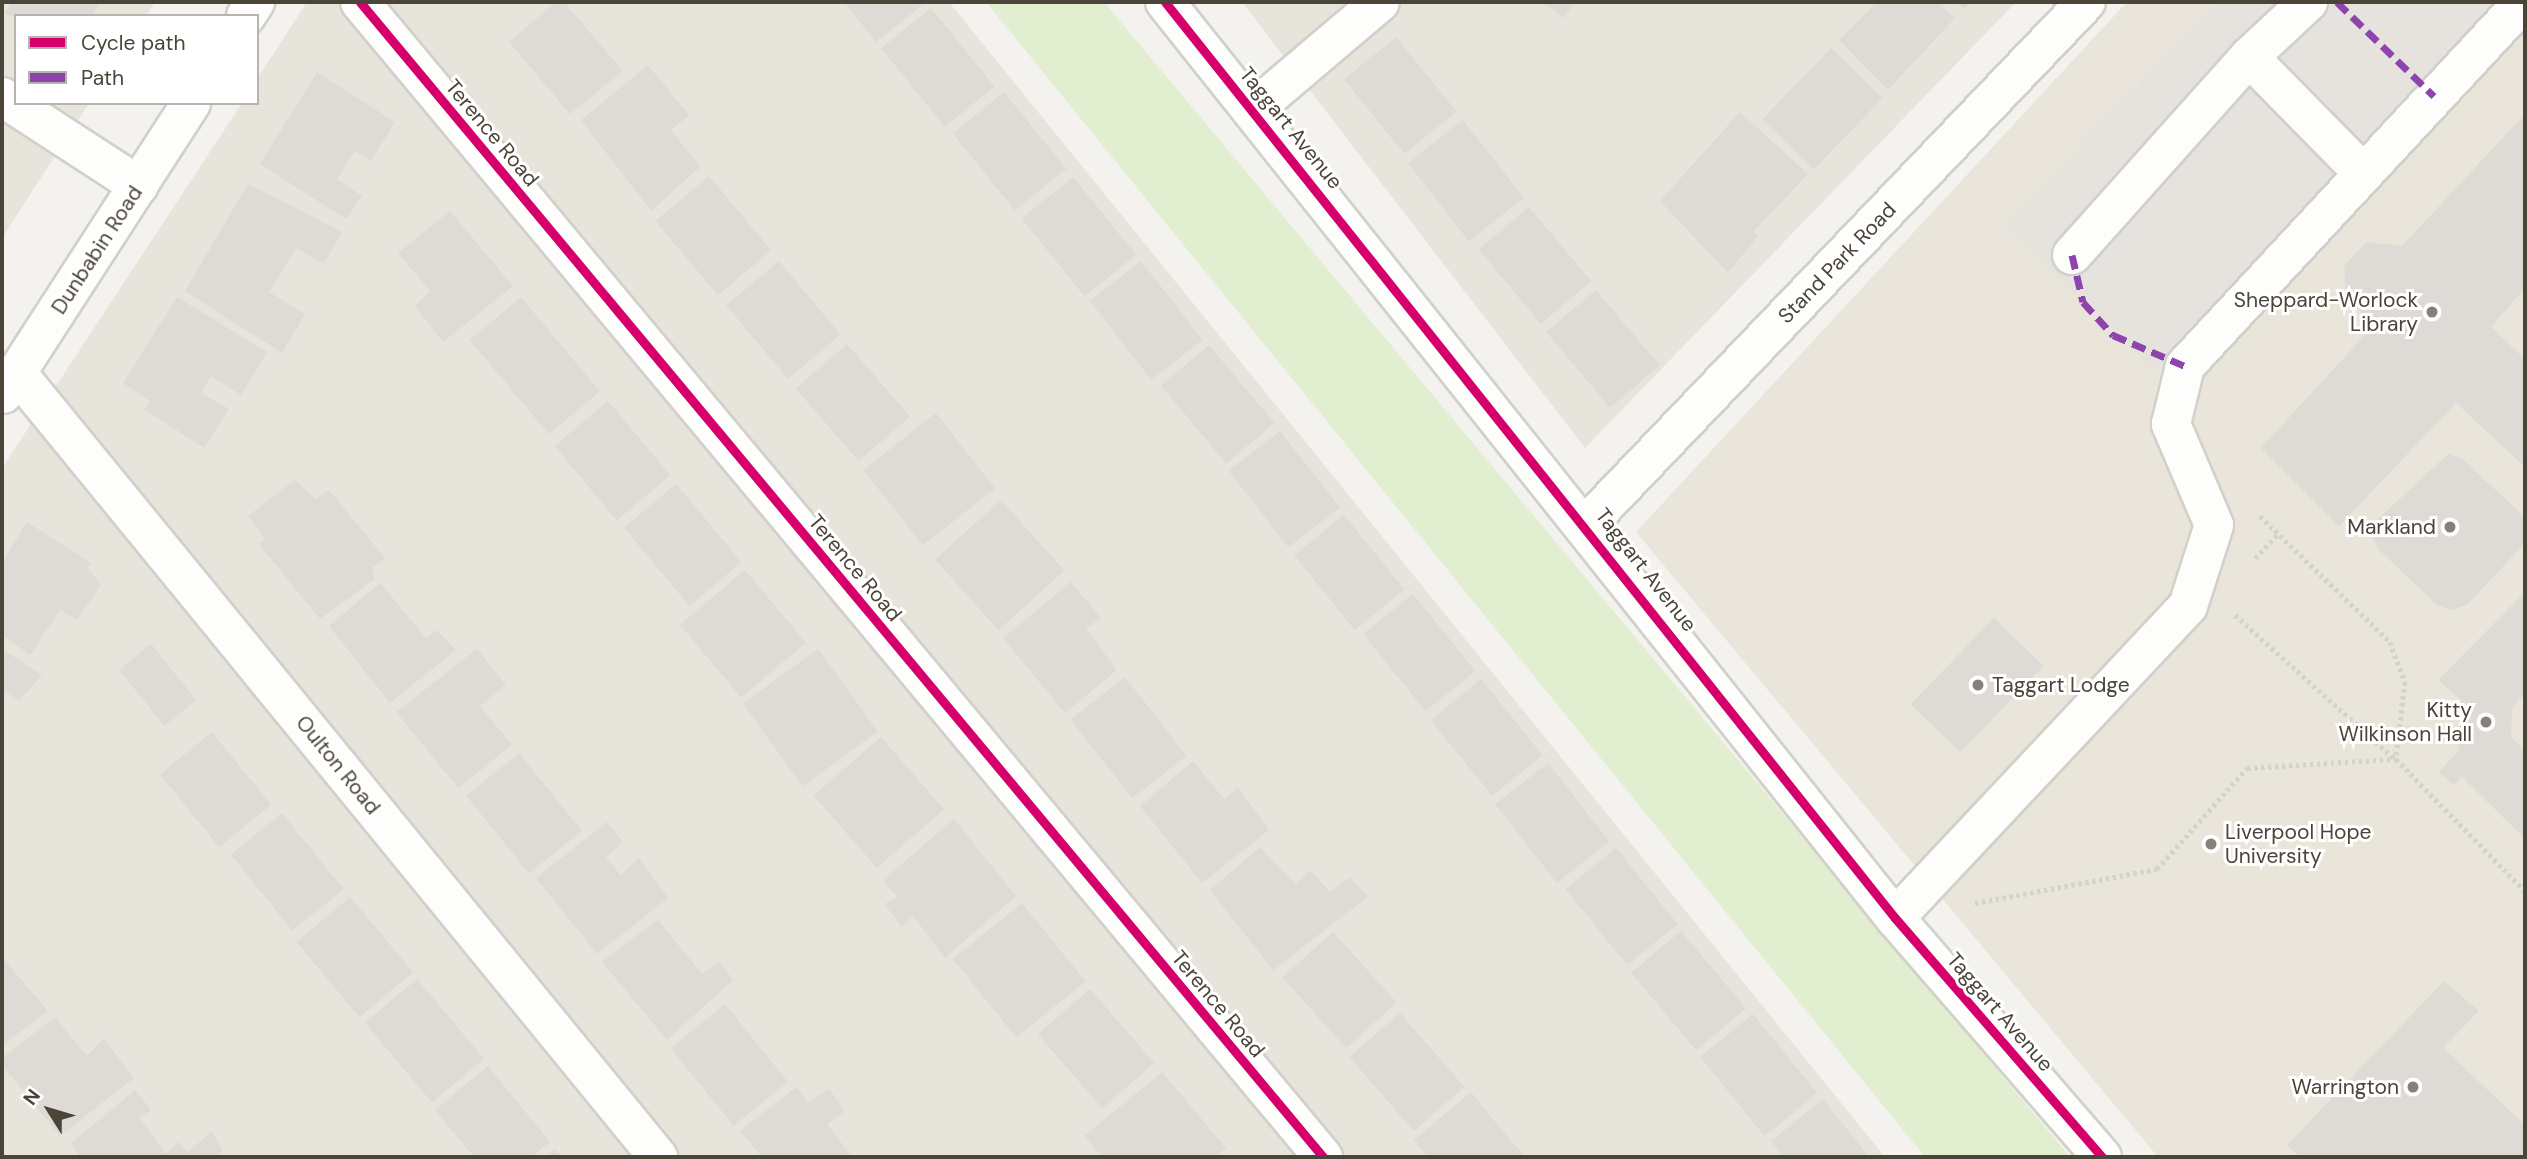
<!DOCTYPE html>
<style>
body{margin:0}
#map{position:relative;width:2527px;height:1159px;overflow:hidden;background:#f4f2ee;font-family:"DM Sans",sans-serif}
div>[style]{position:absolute}
[style*='--x']{left:calc(var(--x)*1px);top:calc(var(--y)*1px);width:calc(var(--w)*1px);rotate:calc(var(--a)*1deg)}
.residential>*{inset:0;background:#e7e4dc}
.education>*{inset:0;background:#eae5da}
.green>*{inset:0;background:#e1eecf}
.parking>*{inset:0;background:#e6e3df}
.building>*{inset:0;background:#dedbd6;transform-origin:0 0}
.path>*{height:4.5px;margin-top:-2.25px;transform-origin:0;background:repeating-linear-gradient(90deg,#d3d2cc 0 3.5px,transparent 0 7px)}
.roads{filter:drop-shadow(2px 0 #d2d0cb) drop-shadow(-2px 0 #d2d0cb) drop-shadow(0 2px #d2d0cb) drop-shadow(0 -2px #d2d0cb)}
.minor>*{height:38px;margin:-19px;padding:0 19px;transform-origin:19px;border-radius:19px;background:#fdfdfc}
.quiet>*{height:7px;margin-top:-3.5px;transform-origin:0;background:repeating-linear-gradient(90deg,#8e44ad 0 14px,transparent 0 21px)}
.cycleway>*{height:9px;margin:-4.5px;padding:0 4.5px;transform-origin:4.5px;border-radius:4.5px;background:#d6006c}
.dots>*{width:19px;height:19px;translate:-50% -50%;box-sizing:border-box;border:4px solid #fff;border-radius:50%}
span{translate:-50% -50%;white-space:nowrap;text-align:center;line-height:1.15;-webkit-text-stroke:6px #fff;paint-order:stroke}
.street-label{font-size:21px;color:#4b4439}
.poi-label{font-size:21px;color:#4b4439}
.right{translate:-100% -50%;text-align:right}
.left{translate:0 -50%;text-align:left}
.frame{position:absolute;inset:0;border:4px solid #4b4439;pointer-events:none}
.legend{position:absolute;left:14px;top:14px;width:245px;height:91px;box-sizing:border-box;background:#fff;border:2px solid #b7b4b0;margin:0;padding:9px 12px;list-style:none;font-size:21px;color:#4b4439}
.legend li{display:flex;align-items:center;gap:14px;height:35px}
.legend b{width:35px;border:2px solid #b7b4b0}
.north{position:absolute;left:14px;top:1075px;width:70px;height:70px;-webkit-text-stroke:5px #fff;paint-order:stroke;rotate:307deg;font-size:19px;font-weight:700;line-height:28px;text-align:center;color:#4b4439}
.north::after{content:'';display:block;margin:auto;width:24px;height:32px;background:#4b4439;clip-path:polygon(50% 0,100% 100%,50% 72%,0 100%)}
</style>
<div id="map">
<div class="residential">
<div style="clip-path:polygon(2px 2px,155px 2px,146px 16px,16px 16px,16px 103px,89px 103px,2px 238px)"></div>
<div style="clip-path:polygon(307px 2px,949px 2px,1885px 1157px,2px 1157px,2px 468px,242px 103px,257px 103px,257px 79px)"></div>
<div style="clip-path:polygon(1242px 2px,2016px 2px,1585px 448px)"></div>
</div>
<div class="education">
<div style="clip-path:polygon(2127px 2px,2525px 2px,2525px 1157px,2158px 1157px,1636px 532px)"></div>
</div>
<div class="green">
<div style="clip-path:polygon(986px 2px,1104px 2px,2070px 1157px,1925px 1157px)"></div>
</div>
<div class="parking">
<div style="clip-path:polygon(2219px 2px,2515px 2px,2158px 373px,2003px 225px)"></div>
</div>
<div class="building">
<div style="clip-path:polygon(12px 2px,97px 2px,100px 3px,91px 16px,16px 19px,5px 12px)"></div>
<div style="clip-path:polygon(556px 2px,564px 2px,623px 71px,570px 114px,509px 42px)"></div>
<div style="clip-path:polygon(844px 2px,926px 2px,876px 42px)"></div>
<div style="clip-path:polygon(1542px 2px,1576px 2px,1563px 18px)"></div>
<div style="clip-path:polygon(1877px 2px,1937px 2px,1955px 18px,1888px 90px,1839px 40px)"></div>
<div style="clip-path:polygon(1955px 2px,1970px 2px,1964px 9px)"></div>
<div style="left:931px;top:8px;width:101px;height:64px;rotate:51deg"></div>
<div style="left:1396px;top:37px;width:96px;height:67px;rotate:51deg"></div>
<div style="left:1831px;top:48px;width:72px;height:99px;rotate:44deg"></div>
<div style="clip-path:polygon(648px 65px,689px 115px,671px 130px,700px 167px,651px 211px,581px 120px)"></div>
<div style="clip-path:polygon(317px 72px,395px 122px,371px 161px,355px 151px,337px 179px,362px 196px,346px 219px,260px 164px)"></div>
<div style="left:1004px;top:92px;width:99px;height:66px;rotate:51deg"></div>
<div style="clip-path:polygon(1740px 112px,1808px 174px,1753px 232px,1758px 236px,1728px 273px,1660px 201px)"></div>
<div style="clip-path:polygon(2525px 114px,2525px 288px,2491px 327px,2525px 359px,2525px 467px,2456px 403px,2339px 526px,2261px 448px,2374px 325px,2346px 298px,2344px 266px,2366px 242px,2402px 246px)"></div>
<div style="left:1463px;top:120px;width:99px;height:70px;rotate:52deg"></div>
<div style="left:709px;top:176px;width:97px;height:70px;rotate:50deg"></div>
<div style="left:1073px;top:177px;width:100px;height:66px;rotate:51deg"></div>
<div style="clip-path:polygon(248px 184px,342px 232px,324px 264px,296px 248px,269px 292px,305px 314px,282px 353px,185px 291px)"></div>
<div style="left:1529px;top:207px;width:97px;height:66px;rotate:50deg"></div>
<div style="clip-path:polygon(450px 211px,513px 286px,443px 342px,415px 306px,430px 291px,398px 253px)"></div>
<div style="left:779px;top:261px;width:96px;height:69px;rotate:50deg"></div>
<div style="left:1141px;top:261px;width:100px;height:65px;rotate:52deg"></div>
<div style="left:1596px;top:290px;width:99px;height:65px;rotate:50deg"></div>
<div style="clip-path:polygon(177px 297px,267px 352px,241px 395px,211px 376px,201px 393px,229px 409px,204px 448px,144px 409px,150px 401px,123px 383px)"></div>
<div style="left:521px;top:297px;width:123px;height:67px;rotate:50deg"></div>
<div style="left:847px;top:344px;width:96px;height:68px;rotate:49deg"></div>
<div style="left:1209px;top:345px;width:102px;height:63px;rotate:50deg"></div>
<div style="left:608px;top:401px;width:97px;height:70px;rotate:50deg"></div>
<div style="left:936px;top:413px;width:96px;height:92px;rotate:52deg"></div>
<div style="left:1280px;top:431px;width:97px;height:65px;rotate:52deg"></div>
<div style="clip-path:polygon(2448px 454px,2462px 459px,2525px 517px,2525px 543px,2468px 604px,2452px 610px,2437px 605px,2378px 549px,2372px 534px,2376px 521px)"></div>
<div style="clip-path:polygon(295px 480px,315px 499px,329px 490px,385px 558px,372px 568px,375px 579px,320px 619px,259px 544px,265px 539px,248px 516px)"></div>
<div style="left:676px;top:484px;width:102px;height:68px;rotate:50deg"></div>
<div style="left:1001px;top:500px;width:95px;height:89px;rotate:48deg"></div>
<div style="left:1344px;top:515px;width:96px;height:64px;rotate:51deg"></div>
<div style="clip-path:polygon(27px 522px,91px 563px,87px 567px,101px 585px,77px 620px,60px 610px,30px 655px,2px 635px,2px 563px)"></div>
<div style="left:745px;top:570px;width:95px;height:85px;rotate:50deg"></div>
<div style="clip-path:polygon(1071px 582px,1101px 618px,1086px 629px,1117px 670px,1065px 713px,1003px 638px)"></div>
<div style="clip-path:polygon(380px 583px,426px 638px,437px 630px,456px 650px,390px 703px,329px 626px)"></div>
<div style="clip-path:polygon(2525px 592px,2525px 694px,2512px 707px,2511px 737px,2525px 751px,2525px 839px,2462px 777px,2454px 785px,2439px 772px,2459px 750px,2461px 700px,2438px 680px)"></div>
<div style="left:1413px;top:594px;width:99px;height:64px;rotate:51deg"></div>
<div style="left:1994px;top:618px;width:69px;height:120px;rotate:44deg"></div>
<div style="left:151px;top:644px;width:72px;height:41px;rotate:51deg"></div>
<div style="clip-path:polygon(2px 649px,42px 675px,19px 701px,6px 691px,2px 698px)"></div>
<div style="clip-path:polygon(477px 649px,506px 685px,480px 706px,512px 745px,458px 788px,396px 712px)"></div>
<div style="left:818px;top:649px;width:102px;height:93px;rotate:54deg"></div>
<div style="left:1125px;top:677px;width:100px;height:69px;rotate:52deg"></div>
<div style="left:1481px;top:679px;width:98px;height:65px;rotate:51deg"></div>
<div style="left:212px;top:732px;width:94px;height:67px;rotate:51deg"></div>
<div style="left:881px;top:737px;width:96px;height:89px;rotate:49deg"></div>
<div style="left:519px;top:753px;width:100px;height:68px;rotate:51deg"></div>
<div style="clip-path:polygon(1193px 761px,1224px 799px,1238px 787px,1269px 830px,1202px 883px,1140px 806px)"></div>
<div style="left:1548px;top:763px;width:100px;height:67px;rotate:52deg"></div>
<div style="left:282px;top:813px;width:98px;height:66px;rotate:51deg"></div>
<div style="clip-path:polygon(954px 819px,1016px 896px,945px 958px,913px 916px,902px 927px,884px 904px,898px 898px,883px 880px)"></div>
<div style="clip-path:polygon(607px 822px,623px 842px,606px 858px,621px 875px,639px 858px,668px 898px,597px 954px,536px 878px)"></div>
<div style="clip-path:polygon(1260px 847px,1296px 885px,1310px 870px,1330px 892px,1350px 877px,1368px 897px,1273px 970px,1210px 890px)"></div>
<div style="left:1616px;top:848px;width:98px;height:65px;rotate:51deg"></div>
<div style="left:350px;top:897px;width:98px;height:70px;rotate:50deg"></div>
<div style="left:1022px;top:903px;width:101px;height:89px;rotate:51deg"></div>
<div style="clip-path:polygon(658px 920px,702px 974px,719px 961px,733px 980px,667px 1040px,602px 962px)"></div>
<div style="left:1681px;top:931px;width:101px;height:65px;rotate:50deg"></div>
<div style="left:1333px;top:932px;width:95px;height:68px;rotate:48deg"></div>
<div style="clip-path:polygon(2px 957px,48px 1011px,2px 1045px)"></div>
<div style="left:417px;top:979px;width:104px;height:68px;rotate:50deg"></div>
<div style="clip-path:polygon(2444px 981px,2479px 1011px,2443px 1048px,2525px 1125px,2525px 1157px,2300px 1157px,2287px 1145px)"></div>
<div style="left:1090px;top:989px;width:98px;height:69px;rotate:49deg"></div>
<div style="left:725px;top:1004px;width:100px;height:70px;rotate:51deg"></div>
<div style="left:1400px;top:1013px;width:98px;height:67px;rotate:49deg"></div>
<div style="left:1753px;top:1014px;width:102px;height:68px;rotate:51deg"></div>
<div style="clip-path:polygon(55px 1017px,87px 1056px,104px 1038px,134px 1078px,60px 1136px,2px 1065px,2px 1058px)"></div>
<div style="clip-path:polygon(488px 1066px,550px 1142px,531px 1157px,474px 1157px,435px 1110px)"></div>
<div style="clip-path:polygon(1162px 1072px,1226px 1148px,1214px 1157px,1102px 1157px,1084px 1136px)"></div>
<div style="clip-path:polygon(796px 1087px,808px 1102px,829px 1089px,845px 1111px,827px 1124px,852px 1157px,762px 1157px,740px 1131px)"></div>
<div style="clip-path:polygon(135px 1090px,151px 1110px,139px 1117px,166px 1153px,178px 1142px,188px 1152px,212px 1131px,223px 1151px,215px 1157px,81px 1157px,70px 1144px)"></div>
<div style="clip-path:polygon(1471px 1092px,1502px 1130px,1525px 1157px,1428px 1157px,1414px 1140px)"></div>
<div style="clip-path:polygon(1823px 1099px,1869px 1157px,1784px 1157px,1771px 1141px)"></div>
<div style="clip-path:polygon(555px 1149px,562px 1157px,546px 1157px)"></div>
</div>
<div class="path">
<div style="--x:2260;--y:516;--w:181;--a:44.1"></div>
<div style="--x:2390;--y:642;--w:43;--a:69.4"></div>
<div style="--x:2405;--y:682;--w:78;--a:96.7"></div>
<div style="--x:2396;--y:759;--w:185;--a:45.7"></div>
<div style="--x:2255;--y:558;--w:35;--a:-46"></div>
<div style="--x:2235;--y:615;--w:215;--a:42"></div>
<div style="--x:1975;--y:903;--w:185;--a:-10.6"></div>
<div style="--x:2157;--y:869;--w:135;--a:-48.3"></div>
<div style="--x:2247;--y:768;--w:149;--a:-3.5"></div>
</div>
<div class="roads">
<div class="minor">
<div style="--x:360;--y:2;--w:1504;--a:50.18"></div>
<div style="--x:1165;--y:2;--w:1171;--a:51.45"></div>
<div style="--x:1895;--y:918;--w:316;--a:49.1"></div>
<div style="--x:246;--y:16;--w:17;--a:-57"></div>
<div style="--x:2249;--y:57;--w:163;--a:45.5"></div>
<div style="--x:2;--y:97;--w:163;--a:33"></div>
<div style="--x:1254;--y:109;--w:165;--a:-40.3"></div>
<div style="--x:2072;--y:255;--w:266;--a:-48.2"></div>
<div style="--x:2249;--y:57;--w:81;--a:-43"></div>
<div style="--x:17;--y:373;--w:1013;--a:50.73"></div>
<div style="--x:3;--y:394;--w:346;--a:-57.1"></div>
<div style="--x:1587;--y:524;--w:722;--a:-46.29"></div>
<div style="--x:1895;--y:918;--w:428;--a:-46.8"></div>
<div style="--x:2188;--y:606;--w:85;--a:-72.2"></div>
<div style="--x:2214;--y:525;--w:110;--a:-113.1"></div>
<div style="--x:2171;--y:424;--w:60;--a:-76.4"></div>
<div style="--x:2185;--y:366;--w:497;--a:-47.1"></div>
</div>
</div>
<div class="quiet">
<div style="--x:2337;--y:2;--w:135;--a:44.1"></div>
<div style="--x:2072;--y:255;--w:48;--a:76.8"></div>
<div style="--x:2083;--y:302;--w:45;--a:47.7"></div>
<div style="--x:2113;--y:335;--w:78;--a:23.3"></div>
</div>
<div class="cycleway">
<div style="--x:360;--y:2;--w:1504;--a:50.18"></div>
<div style="--x:1165;--y:2;--w:1171;--a:51.45"></div>
<div style="--x:1895;--y:918;--w:316;--a:49.1"></div>
</div>
<div class="dots">
<div style="left:2432px;top:312px;background:#868178"></div>
<div style="left:2450px;top:527px;background:#868178"></div>
<div style="left:1978px;top:685px;background:#868178"></div>
<div style="left:2486px;top:722px;background:#868178"></div>
<div style="left:2211px;top:844px;background:#868178"></div>
<div style="left:2413px;top:1087px;background:#868178"></div>
</div>
<div class="street-label">
<span style="left:1291px;top:128px;rotate:51deg">Taggart Avenue</span>
<span style="left:492px;top:133px;rotate:50deg">Terence Road</span>
<span style="left:97px;top:250px;rotate:-57deg">Dunbabin Road</span>
<span style="left:1837px;top:263px;rotate:-46deg">Stand Park Road</span>
<span style="left:855px;top:568px;rotate:50deg">Terence Road</span>
<span style="left:1646px;top:570px;rotate:52deg">Taggart Avenue</span>
<span style="left:338px;top:765px;rotate:51deg">Oulton Road</span>
<span style="left:1218px;top:1004px;rotate:50deg">Terence Road</span>
<span style="left:2000px;top:1012px;rotate:49deg">Taggart Avenue</span>
</div>
<div class="poi-label">
<span class="right" style="left:2418px;top:312px">Sheppard-Worlock<br>Library</span>
<span class="right" style="left:2436px;top:527px">Markland</span>
<span class="left" style="left:1992px;top:685px">Taggart Lodge</span>
<span class="right" style="left:2472px;top:722px">Kitty<br>Wilkinson Hall</span>
<span class="left" style="left:2225px;top:844px">Liverpool Hope<br>University</span>
<span class="right" style="left:2399px;top:1087px">Warrington</span>
</div>
<div class="frame"></div>
<ul class="legend">
<li><b style="height:9px;background:#d6006c"></b>Cycle path</li>
<li><b style="height:9px;background:#8e44ad"></b>Path</li>
</ul>
<div class="north">N</div>
</div>
